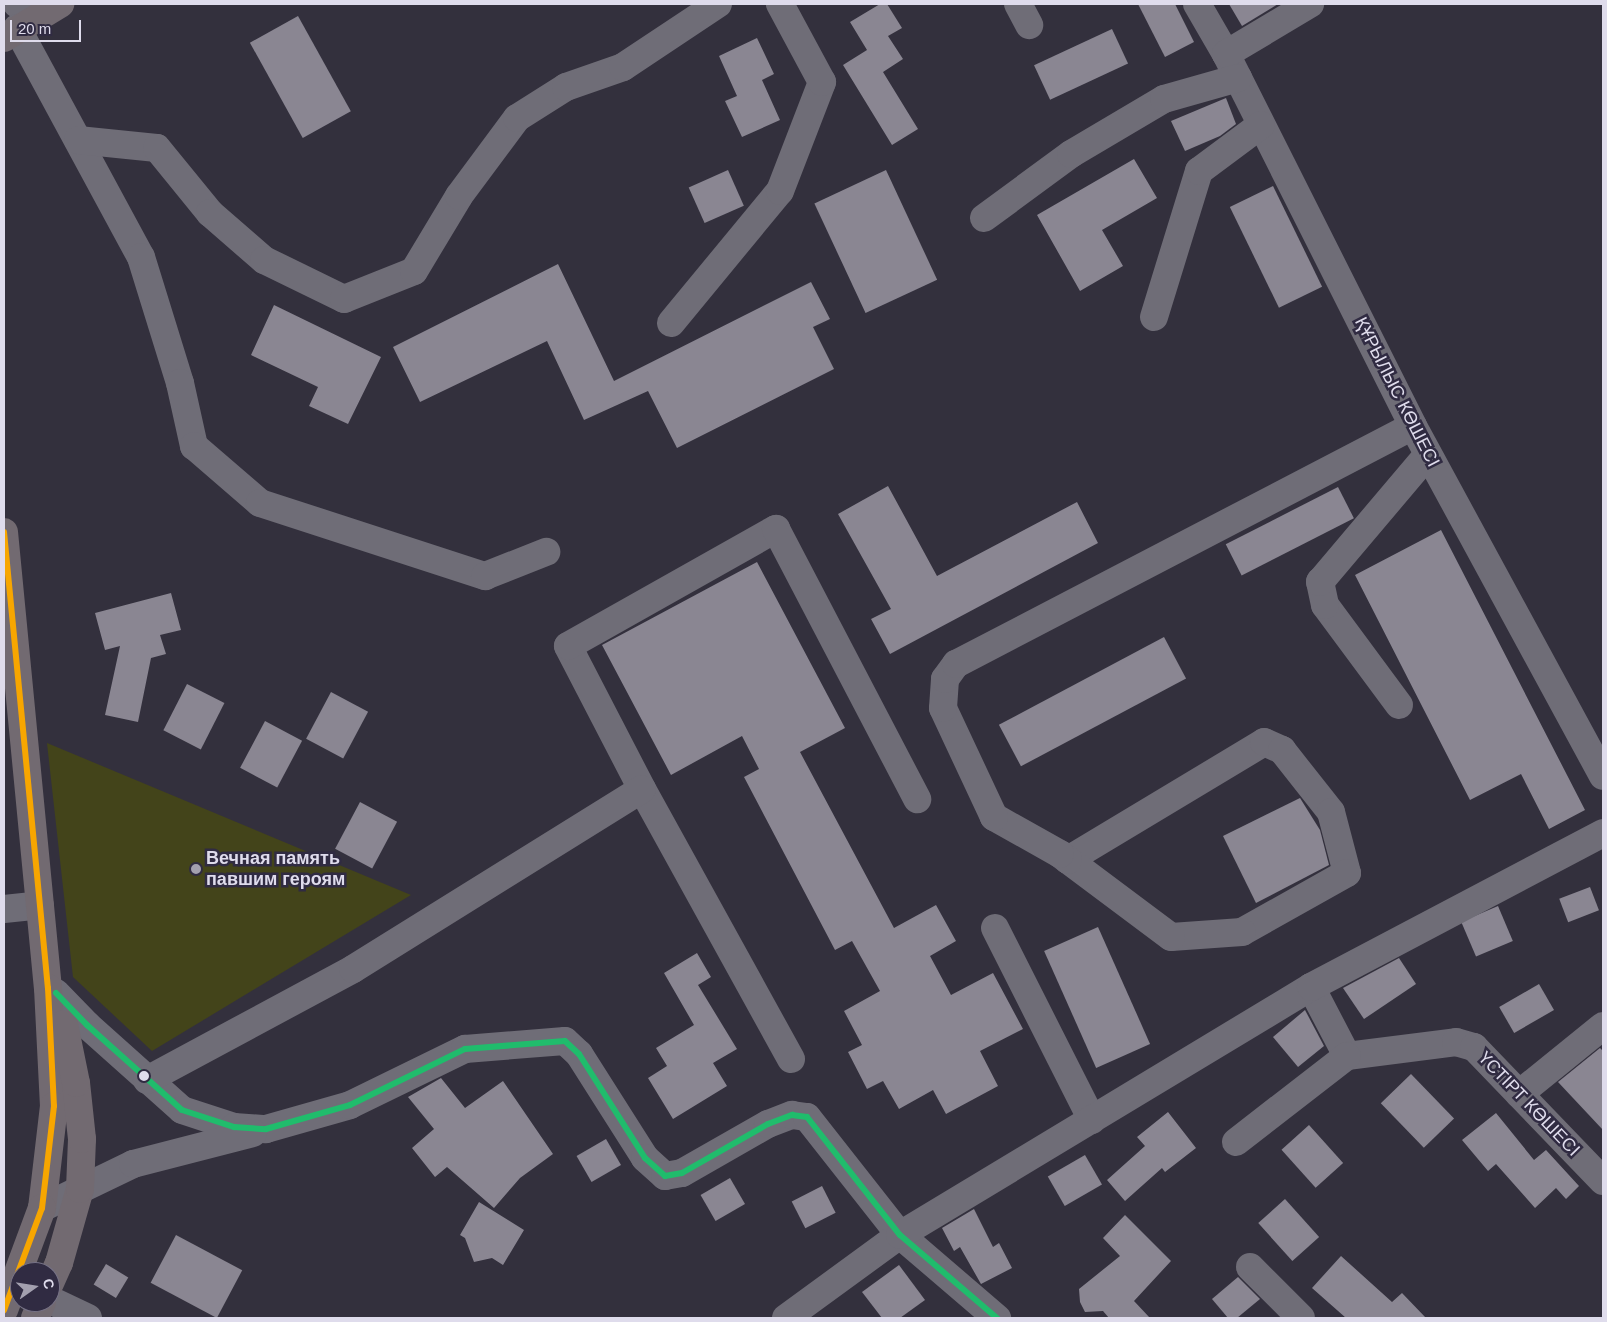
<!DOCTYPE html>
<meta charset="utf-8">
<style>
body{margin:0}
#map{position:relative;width:1607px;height:1322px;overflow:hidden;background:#33303d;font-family:Arial,sans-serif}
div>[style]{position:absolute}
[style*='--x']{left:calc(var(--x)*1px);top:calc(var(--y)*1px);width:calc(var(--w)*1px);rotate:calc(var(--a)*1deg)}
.green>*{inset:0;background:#43441a}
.building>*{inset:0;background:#8a8692;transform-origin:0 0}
.minor>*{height:28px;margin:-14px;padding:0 14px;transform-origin:14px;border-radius:14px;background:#6f6d77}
.major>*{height:28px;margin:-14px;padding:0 14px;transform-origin:14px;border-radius:14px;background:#726a71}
.bus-1>*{height:6px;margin:-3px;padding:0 3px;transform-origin:3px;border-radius:3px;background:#f7a600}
.bus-2>*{height:6px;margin:-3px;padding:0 3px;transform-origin:3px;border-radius:3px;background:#20bc6c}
.dots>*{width:14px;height:14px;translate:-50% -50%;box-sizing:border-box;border:2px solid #302b42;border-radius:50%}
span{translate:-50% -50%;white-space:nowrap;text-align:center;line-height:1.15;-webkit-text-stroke:5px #302b42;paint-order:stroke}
.street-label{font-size:18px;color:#dfdcec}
.poi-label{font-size:18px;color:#dfdcec;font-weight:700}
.left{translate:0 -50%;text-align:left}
.frame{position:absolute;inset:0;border:5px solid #dfdcec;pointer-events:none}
.north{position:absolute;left:10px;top:1262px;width:50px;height:50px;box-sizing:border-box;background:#302b42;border:1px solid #767286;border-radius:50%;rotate:77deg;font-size:14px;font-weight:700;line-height:20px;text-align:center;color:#dfdcec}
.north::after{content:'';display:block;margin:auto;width:18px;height:22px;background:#a3a0af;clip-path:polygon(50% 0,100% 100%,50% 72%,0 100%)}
.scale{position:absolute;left:10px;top:20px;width:71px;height:22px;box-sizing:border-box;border:2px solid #dfdcec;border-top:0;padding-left:6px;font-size:15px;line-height:18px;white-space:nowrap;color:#dfdcec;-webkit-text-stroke:4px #302b42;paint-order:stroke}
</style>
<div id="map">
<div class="green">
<div style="clip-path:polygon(47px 743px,411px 895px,152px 1051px,73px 977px)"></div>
</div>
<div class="building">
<div style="clip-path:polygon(880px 4px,887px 4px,902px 28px,888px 36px,903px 59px,883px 72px,918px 129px,892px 145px,843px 65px,867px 50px,850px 22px)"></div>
<div style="clip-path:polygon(1138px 4px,1175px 4px,1194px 42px,1165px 57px)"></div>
<div style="clip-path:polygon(1229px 4px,1278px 4px,1242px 26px)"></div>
<div style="left:298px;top:16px;width:109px;height:55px;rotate:61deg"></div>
<div style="left:1112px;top:29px;width:38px;height:86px;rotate:65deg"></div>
<div style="clip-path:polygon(757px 38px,774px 74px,762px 80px,780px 120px,742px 137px,725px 101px,737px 96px,719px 56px)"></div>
<div style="clip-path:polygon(1226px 98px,1236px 124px,1220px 136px,1185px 151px,1171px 121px)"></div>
<div style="clip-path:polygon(1134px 159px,1157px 198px,1102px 230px,1123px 266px,1080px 291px,1037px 215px)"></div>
<div style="left:728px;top:170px;width:39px;height:43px;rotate:66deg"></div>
<div style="left:886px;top:170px;width:121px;height:79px;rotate:65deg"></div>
<div style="left:1273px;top:186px;width:112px;height:48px;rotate:64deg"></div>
<div style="clip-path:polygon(558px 264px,614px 381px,811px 282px,830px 319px,813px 327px,834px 369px,677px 448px,648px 391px,584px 420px,547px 341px,420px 402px,393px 347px)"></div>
<div style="clip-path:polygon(274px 305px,381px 357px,348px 424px,309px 406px,318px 387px,251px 355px)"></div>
<div style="clip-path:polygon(888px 486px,937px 576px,1077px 502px,1098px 543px,890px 654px,871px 619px,891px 609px,838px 514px)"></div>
<div style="left:1338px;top:487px;width:35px;height:126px;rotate:63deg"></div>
<div style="clip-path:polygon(1441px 530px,1585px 810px,1549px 829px,1521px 774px,1470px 800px,1355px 575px)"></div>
<div style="clip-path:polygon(757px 562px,845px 728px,800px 752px,894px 928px,936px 905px,956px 941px,930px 956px,951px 995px,993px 973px,1023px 1029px,980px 1051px,998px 1086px,946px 1114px,933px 1090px,899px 1109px,883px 1081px,867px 1089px,848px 1052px,862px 1045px,844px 1011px,880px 991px,852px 941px,835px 950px,744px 777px,759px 769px,742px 736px,671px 775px,602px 645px)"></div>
<div style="clip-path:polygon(171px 593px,181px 630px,160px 635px,166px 654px,151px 658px,138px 722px,105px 715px,120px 646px,105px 650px,95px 613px)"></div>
<div style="left:1164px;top:637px;width:47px;height:187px;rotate:62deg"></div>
<div style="left:187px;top:684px;width:42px;height:52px;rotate:27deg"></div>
<div style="left:331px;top:692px;width:42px;height:53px;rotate:28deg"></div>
<div style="left:265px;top:721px;width:42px;height:53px;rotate:28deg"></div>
<div style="clip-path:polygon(1300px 798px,1320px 830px,1329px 865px,1256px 903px,1223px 836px)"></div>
<div style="left:360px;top:802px;width:42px;height:53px;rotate:28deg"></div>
<div style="left:1590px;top:887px;width:25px;height:33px;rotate:69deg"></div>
<div style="left:1498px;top:906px;width:38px;height:40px;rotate:67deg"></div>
<div style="left:1098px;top:927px;width:128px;height:59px;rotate:66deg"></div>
<div style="clip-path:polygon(697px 953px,711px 977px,698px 985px,737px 1049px,713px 1063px,727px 1086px,673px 1119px,648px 1078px,667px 1066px,656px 1048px,694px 1025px,664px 973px)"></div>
<div style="clip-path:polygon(1399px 958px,1416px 984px,1364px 1019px,1343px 988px)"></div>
<div style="left:1539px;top:984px;width:30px;height:46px;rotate:60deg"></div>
<div style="clip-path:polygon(1305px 1010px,1324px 1046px,1298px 1067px,1273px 1037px)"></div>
<div style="clip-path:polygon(1600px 1048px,1603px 1051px,1603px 1130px,1558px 1082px)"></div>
<div style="left:1411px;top:1074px;width:62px;height:42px;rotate:46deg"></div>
<div style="clip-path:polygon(441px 1078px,465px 1108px,503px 1081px,553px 1154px,520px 1178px,494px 1208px,447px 1167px,435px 1177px,412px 1148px,434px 1129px,408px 1097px)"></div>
<div style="clip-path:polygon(1168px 1112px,1196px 1148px,1165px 1172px,1162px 1168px,1125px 1201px,1107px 1180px,1145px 1146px,1137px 1137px)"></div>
<div style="clip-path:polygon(1496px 1113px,1534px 1160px,1546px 1150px,1579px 1186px,1566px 1199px,1556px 1188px,1535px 1208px,1496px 1164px,1488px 1171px,1462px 1140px)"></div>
<div style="left:1309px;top:1125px;width:51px;height:37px;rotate:48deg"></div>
<div style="left:606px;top:1139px;width:30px;height:34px;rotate:60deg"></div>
<div style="left:1085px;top:1155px;width:34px;height:43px;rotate:60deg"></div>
<div style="left:730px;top:1178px;width:30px;height:34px;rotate:60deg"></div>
<div style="left:822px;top:1186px;width:30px;height:34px;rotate:63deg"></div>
<div style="left:1285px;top:1199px;width:51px;height:36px;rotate:48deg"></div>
<div style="clip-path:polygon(479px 1202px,524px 1230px,503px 1265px,492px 1258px,474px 1262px,465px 1238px,460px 1235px)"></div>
<div style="clip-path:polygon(974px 1209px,993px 1247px,999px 1243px,1012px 1268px,981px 1284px,960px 1247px,954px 1251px,942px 1228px)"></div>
<div style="clip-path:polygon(1125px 1215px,1171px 1261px,1134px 1301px,1150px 1318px,1109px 1318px,1103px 1311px,1085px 1312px,1080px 1302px,1079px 1289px,1120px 1256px,1103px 1238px)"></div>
<div style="left:176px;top:1235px;width:75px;height:54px;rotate:28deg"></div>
<div style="clip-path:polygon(1341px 1256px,1392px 1302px,1402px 1293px,1426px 1318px,1346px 1318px,1312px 1288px)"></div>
<div style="left:106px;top:1264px;width:26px;height:24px;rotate:31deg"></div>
<div style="clip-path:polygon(899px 1265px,925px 1300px,900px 1318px,882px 1318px,862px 1292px)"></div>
<div style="clip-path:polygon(1238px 1277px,1260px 1299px,1237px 1318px,1228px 1318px,1212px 1299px)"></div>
</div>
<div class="minor">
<div style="--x:17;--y:4;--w:24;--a:33"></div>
<div style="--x:1018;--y:4;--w:24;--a:62"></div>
<div style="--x:1197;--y:4;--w:58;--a:59.9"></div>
<div style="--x:1226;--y:54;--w:416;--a:63.3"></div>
<div style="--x:1413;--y:426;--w:398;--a:61.5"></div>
<div style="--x:17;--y:28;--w:260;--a:61.6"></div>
<div style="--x:141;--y:257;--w:132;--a:72.8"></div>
<div style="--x:180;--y:383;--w:65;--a:77.5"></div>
<div style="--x:194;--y:446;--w:87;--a:40.8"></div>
<div style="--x:260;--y:503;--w:237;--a:18"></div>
<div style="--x:485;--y:576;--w:66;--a:-21.5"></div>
<div style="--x:1226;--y:54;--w:98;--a:-30.8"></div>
<div style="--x:78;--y:140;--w:79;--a:5.8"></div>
<div style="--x:157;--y:148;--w:84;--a:50.8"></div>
<div style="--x:210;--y:213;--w:72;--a:41"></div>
<div style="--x:264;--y:260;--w:89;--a:26"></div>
<div style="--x:344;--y:299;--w:75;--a:-21.8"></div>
<div style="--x:414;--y:271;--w:87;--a:-59"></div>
<div style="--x:459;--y:196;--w:97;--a:-53.4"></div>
<div style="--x:517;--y:118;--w:58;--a:-32.3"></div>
<div style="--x:566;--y:87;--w:60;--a:-19.3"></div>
<div style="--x:623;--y:67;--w:114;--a:-33.6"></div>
<div style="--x:984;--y:218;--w:108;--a:-36.3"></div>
<div style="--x:1071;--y:154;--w:108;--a:-30.6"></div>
<div style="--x:1164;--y:99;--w:77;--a:-15.8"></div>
<div style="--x:1154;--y:317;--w:153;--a:-72.9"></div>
<div style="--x:1199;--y:171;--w:77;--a:-36.6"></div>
<div style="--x:671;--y:323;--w:171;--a:-50.5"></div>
<div style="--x:780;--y:191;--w:117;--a:-68.9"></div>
<div style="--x:822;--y:82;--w:89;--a:-118.3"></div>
<div style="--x:1399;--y:705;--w:124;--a:-126.5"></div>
<div style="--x:1325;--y:605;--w:24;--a:-102"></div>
<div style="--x:1320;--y:582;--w:167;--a:-49.8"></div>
<div style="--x:1068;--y:860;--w:229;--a:-31"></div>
<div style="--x:1264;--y:742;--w:20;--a:24"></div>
<div style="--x:1282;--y:750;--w:79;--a:51.7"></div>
<div style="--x:1331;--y:812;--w:63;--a:75.3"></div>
<div style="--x:1347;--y:873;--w:120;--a:150.7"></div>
<div style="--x:1242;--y:932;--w:71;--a:176"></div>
<div style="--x:1171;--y:937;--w:129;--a:-143.2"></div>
<div style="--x:1068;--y:860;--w:10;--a:-143"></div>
<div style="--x:1060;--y:854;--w:76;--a:-150.7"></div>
<div style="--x:994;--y:817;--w:120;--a:-115.1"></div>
<div style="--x:943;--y:708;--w:29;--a:-86"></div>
<div style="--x:945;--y:679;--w:19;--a:-54"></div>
<div style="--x:956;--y:664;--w:515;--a:-27.51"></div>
<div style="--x:4;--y:909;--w:36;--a:-6"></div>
<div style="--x:995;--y:928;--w:215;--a:63.2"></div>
<div style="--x:1311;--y:987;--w:78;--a:62.4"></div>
<div style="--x:1347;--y:1056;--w:110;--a:-7.3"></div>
<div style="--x:1456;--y:1042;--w:19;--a:16"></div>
<div style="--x:1474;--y:1047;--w:186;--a:46.1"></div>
<div style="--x:56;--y:993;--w:45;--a:45.9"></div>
<div style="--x:87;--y:1025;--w:127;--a:41.8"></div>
<div style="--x:182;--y:1110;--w:55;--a:18.1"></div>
<div style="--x:234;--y:1127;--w:32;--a:4"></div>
<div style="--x:266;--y:1129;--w:87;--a:-15.9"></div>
<div style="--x:350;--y:1105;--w:128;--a:-26"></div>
<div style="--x:465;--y:1049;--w:100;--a:-4.6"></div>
<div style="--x:565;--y:1041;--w:19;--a:43"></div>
<div style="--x:579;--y:1054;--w:123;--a:57.6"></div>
<div style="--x:645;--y:1158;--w:27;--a:42"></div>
<div style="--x:665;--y:1176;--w:17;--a:-10"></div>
<div style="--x:682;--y:1173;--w:99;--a:-29.7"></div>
<div style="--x:768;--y:1124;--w:26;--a:-21"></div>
<div style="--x:792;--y:1115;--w:15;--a:8"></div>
<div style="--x:807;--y:1117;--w:150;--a:51.8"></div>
<div style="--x:900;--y:1235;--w:128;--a:40.6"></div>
<div style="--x:791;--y:1059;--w:308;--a:-118.9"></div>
<div style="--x:642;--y:789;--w:161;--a:-117.4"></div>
<div style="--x:568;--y:646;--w:239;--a:-29.4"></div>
<div style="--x:776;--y:529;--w:305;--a:62.4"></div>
<div style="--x:147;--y:1080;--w:234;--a:-28.3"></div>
<div style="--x:353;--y:969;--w:340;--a:-31.9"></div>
<div style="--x:1519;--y:1094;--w:108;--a:-39"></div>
<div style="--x:1236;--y:1142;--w:140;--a:-37.8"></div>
<div style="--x:42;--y:1208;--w:101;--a:-25.8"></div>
<div style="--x:133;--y:1164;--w:124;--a:-14.5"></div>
<div style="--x:1250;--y:1267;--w:72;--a:45"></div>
<div style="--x:50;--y:1300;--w:42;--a:25.3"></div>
<div style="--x:786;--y:1318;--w:141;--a:-36.1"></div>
<div style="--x:900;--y:1235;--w:480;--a:-31.1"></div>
<div style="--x:1311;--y:987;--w:330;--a:-27.8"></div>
</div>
<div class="major">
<div style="--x:4;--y:38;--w:66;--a:-31.3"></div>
<div style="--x:4;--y:532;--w:458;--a:84.5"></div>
<div style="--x:48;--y:988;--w:118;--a:87.1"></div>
<div style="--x:54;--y:1106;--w:103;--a:96.7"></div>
<div style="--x:42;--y:1208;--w:109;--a:110.4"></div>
<div style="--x:50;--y:1283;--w:22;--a:-66"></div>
<div style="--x:59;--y:1263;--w:77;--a:-74.2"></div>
<div style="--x:80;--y:1189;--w:50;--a:-87.7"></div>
<div style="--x:82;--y:1139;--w:56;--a:-96.1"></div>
<div style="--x:76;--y:1083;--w:60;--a:-101.5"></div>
<div style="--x:35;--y:1318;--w:17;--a:-66"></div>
</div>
<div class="bus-1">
<div style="--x:4;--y:532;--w:458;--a:84.5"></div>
<div style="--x:48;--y:988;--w:118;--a:87.1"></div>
<div style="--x:54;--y:1106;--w:103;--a:96.7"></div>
<div style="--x:42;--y:1208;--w:109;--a:110.4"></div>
</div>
<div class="bus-2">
<div style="--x:56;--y:993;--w:45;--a:45.9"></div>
<div style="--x:87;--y:1025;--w:127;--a:41.8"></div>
<div style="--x:182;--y:1110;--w:55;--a:18.1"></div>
<div style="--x:234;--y:1127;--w:32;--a:4"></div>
<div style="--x:266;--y:1129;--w:87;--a:-15.9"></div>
<div style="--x:350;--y:1105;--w:128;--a:-26"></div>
<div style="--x:465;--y:1049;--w:100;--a:-4.6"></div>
<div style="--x:565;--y:1041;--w:19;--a:43"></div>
<div style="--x:579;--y:1054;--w:123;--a:57.6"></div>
<div style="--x:645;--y:1158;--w:27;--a:42"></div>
<div style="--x:665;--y:1176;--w:17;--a:-10"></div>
<div style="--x:682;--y:1173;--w:99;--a:-29.7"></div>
<div style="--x:768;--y:1124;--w:26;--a:-21"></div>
<div style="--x:792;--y:1115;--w:15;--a:8"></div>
<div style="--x:807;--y:1117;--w:150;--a:51.8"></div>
<div style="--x:900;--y:1235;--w:128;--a:40.6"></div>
</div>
<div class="dots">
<div style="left:196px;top:869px;background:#a3a0af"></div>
<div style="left:144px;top:1076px;background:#dfdcec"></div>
</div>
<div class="street-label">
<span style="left:1397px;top:392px;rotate:63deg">ҚҰРЫЛЫС КӨШЕСІ</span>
<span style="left:1529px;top:1104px;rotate:46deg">ҮСТІРТ КӨШЕСІ</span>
</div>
<div class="poi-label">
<span class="left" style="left:206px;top:869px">Вечная память<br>павшим героям</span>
</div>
<div class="frame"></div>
<div class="north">С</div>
<div class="scale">20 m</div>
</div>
